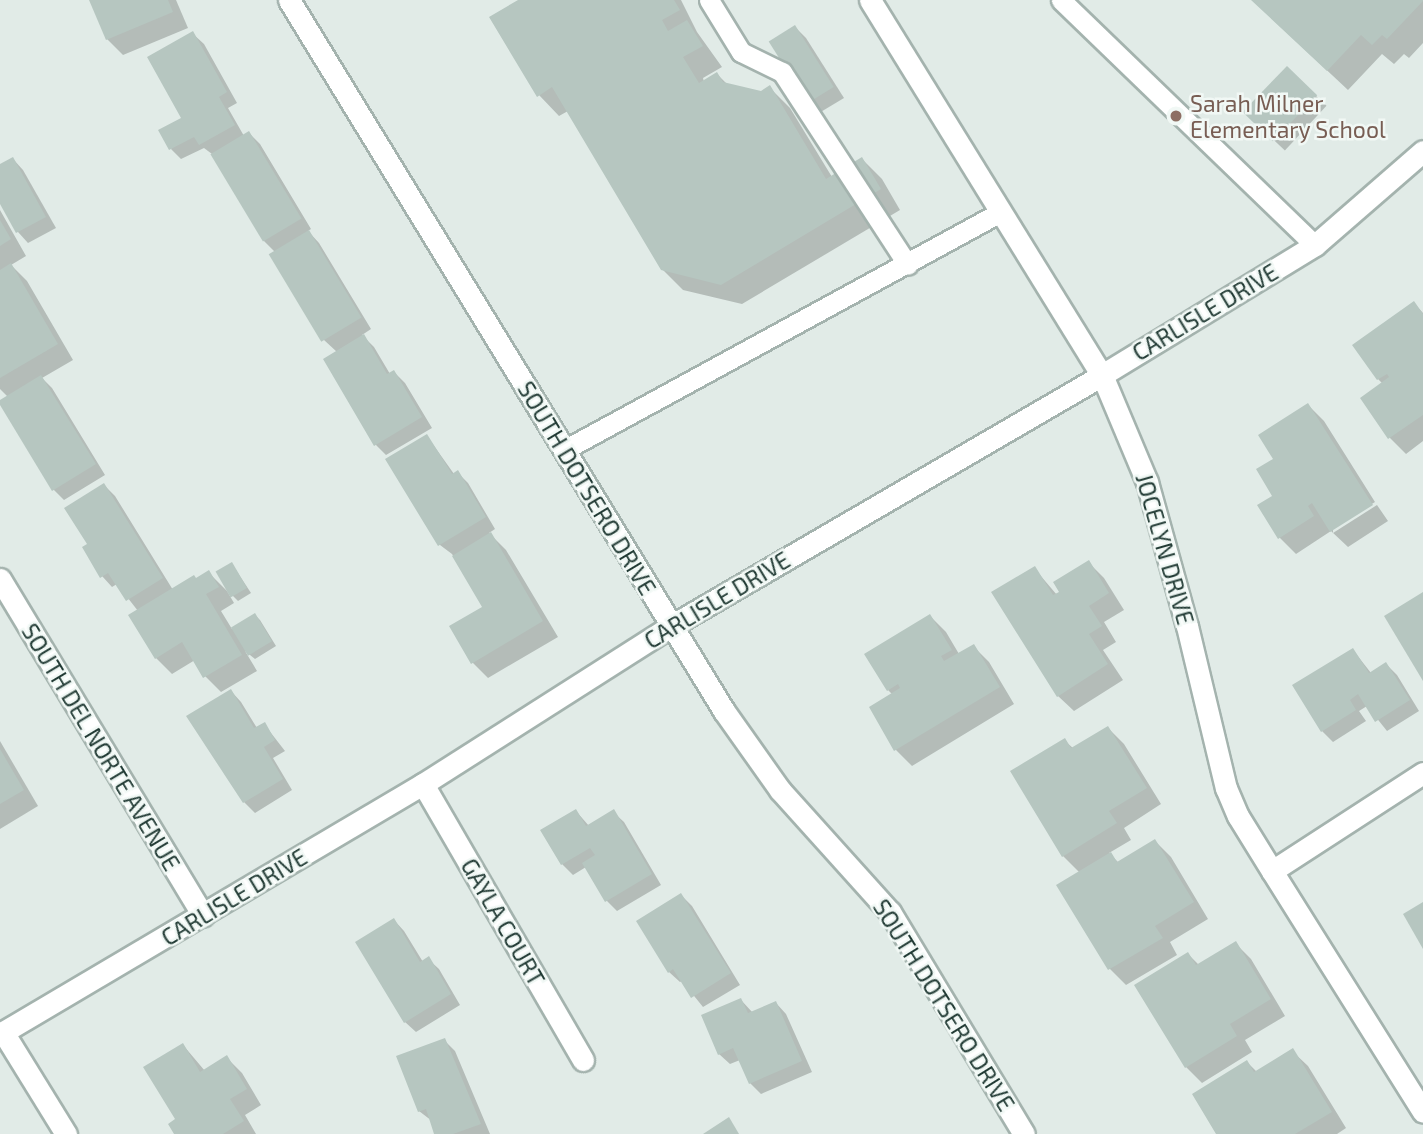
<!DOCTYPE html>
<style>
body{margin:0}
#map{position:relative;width:1423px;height:1134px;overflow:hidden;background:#e1ebe7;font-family:"Exo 2",sans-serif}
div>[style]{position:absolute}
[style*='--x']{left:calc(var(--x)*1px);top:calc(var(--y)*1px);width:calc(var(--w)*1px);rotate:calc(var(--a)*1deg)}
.shadow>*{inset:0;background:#0003;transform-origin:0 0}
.building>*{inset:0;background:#b6c6c0;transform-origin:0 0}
.roads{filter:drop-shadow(2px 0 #a4b3ae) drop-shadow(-2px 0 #a4b3ae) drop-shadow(0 2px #a4b3ae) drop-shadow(0 -2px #a4b3ae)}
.lane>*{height:19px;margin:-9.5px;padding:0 9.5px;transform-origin:9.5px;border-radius:9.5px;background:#fff}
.street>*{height:21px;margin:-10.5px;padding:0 10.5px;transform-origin:10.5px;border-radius:10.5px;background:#fff}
.secondary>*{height:21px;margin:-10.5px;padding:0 10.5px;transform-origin:10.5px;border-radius:10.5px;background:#fff}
.dots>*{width:19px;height:19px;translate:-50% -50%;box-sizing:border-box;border:4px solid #f1f8f5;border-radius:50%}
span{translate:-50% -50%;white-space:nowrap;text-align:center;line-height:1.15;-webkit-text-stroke:5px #f1f8f5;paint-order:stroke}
.education-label{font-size:23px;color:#785e54}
.left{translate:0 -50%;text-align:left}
.street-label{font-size:23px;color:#223b35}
</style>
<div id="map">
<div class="shadow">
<div style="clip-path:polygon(91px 0,176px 0,188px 28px,123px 55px,107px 39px)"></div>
<div style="clip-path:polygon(521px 0,681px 0,697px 32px,722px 67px,703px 78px,704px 82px,717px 74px,728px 85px,761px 93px,770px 88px,790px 108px,832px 177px,862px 159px,882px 179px,900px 210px,742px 304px,683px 290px,662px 269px,568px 111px,559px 116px,539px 95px)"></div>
<div style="clip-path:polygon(1252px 0,1423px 0,1423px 43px,1409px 58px,1404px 54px,1394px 64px,1382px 54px,1348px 90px)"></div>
<div style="clip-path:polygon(795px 27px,806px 38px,844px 98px,819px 113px,809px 103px)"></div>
<div style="clip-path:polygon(193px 34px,204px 44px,237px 103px,228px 108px,244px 136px,249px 133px,260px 144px,311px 229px,308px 231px,319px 243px,371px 329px,362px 335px,374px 347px,390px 374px,394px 372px,405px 383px,432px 428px,386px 455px,376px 445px,337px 352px,324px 340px,275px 252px,263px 240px,212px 154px,204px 148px,181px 159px,171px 149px,183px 118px)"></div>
<div style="left:1287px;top:69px;width:54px;height:61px;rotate:43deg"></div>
<div style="clip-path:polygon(13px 159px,23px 170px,56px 228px,28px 243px,18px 232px,0 200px,0 166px)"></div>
<div style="clip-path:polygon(0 210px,26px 256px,11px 265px,27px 281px,73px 360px,42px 378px,52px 388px,105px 475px,64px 500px,53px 489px,8px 397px,0 389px)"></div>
<div style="clip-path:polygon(1414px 303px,1423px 313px,1423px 441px,1406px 454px,1390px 438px,1383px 384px,1378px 379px)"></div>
<div style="clip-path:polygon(1308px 405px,1324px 421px,1375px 502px,1333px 528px,1333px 533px,1377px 505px,1388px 521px,1348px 547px,1331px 531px,1296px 554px,1280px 538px,1260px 506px,1275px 497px,1276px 459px)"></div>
<div style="clip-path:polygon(427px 436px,454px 474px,457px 472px,468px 483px,495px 529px,489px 533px,506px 550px,558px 637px,488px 678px,472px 662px,484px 608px,452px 554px,440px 545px)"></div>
<div style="clip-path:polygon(104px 485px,115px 496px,173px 590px,209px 573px,227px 591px,234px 603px,221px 611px,232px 629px,255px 615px,260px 620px,276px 646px,255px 659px,245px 651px,257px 671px,221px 692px,205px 676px,195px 660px,172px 674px,156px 658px,138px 611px,117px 584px,112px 587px,102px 576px,89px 544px)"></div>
<div style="clip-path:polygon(1088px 562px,1104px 578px,1124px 610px,1104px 622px,1116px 642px,1103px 650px,1123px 680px,1074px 711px,1058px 696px,1034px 568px,1057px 595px)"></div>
<div style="clip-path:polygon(232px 564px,251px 593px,238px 601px,231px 594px)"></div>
<div style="clip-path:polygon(930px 616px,946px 632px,959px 654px,973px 646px,989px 662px,1014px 704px,912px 766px,896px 750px,871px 708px,893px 695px,888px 690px)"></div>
<div style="clip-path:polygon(1353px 650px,1371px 673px,1386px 664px,1397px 675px,1419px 711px,1387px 731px,1367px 706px,1359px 711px,1366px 721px,1333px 742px,1322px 731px)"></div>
<div style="clip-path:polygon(231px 691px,241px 702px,257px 728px,264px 724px,285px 751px,273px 758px,292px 790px,255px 813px,244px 802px)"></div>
<div style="clip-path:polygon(1108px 728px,1124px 744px,1161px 804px,1124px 828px,1131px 840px,1109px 853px,1119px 863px,1155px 841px,1171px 857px,1208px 919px,1170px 942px,1177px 955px,1126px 985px,1110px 969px,1059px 886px,1080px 873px,1063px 856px,1064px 740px,1074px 749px)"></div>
<div style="clip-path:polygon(0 741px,38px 806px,0 829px)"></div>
<div style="clip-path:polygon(576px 811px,589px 826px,613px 812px,624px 822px,661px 885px,617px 911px,607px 901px,586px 867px,573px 875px,562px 864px)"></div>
<div style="clip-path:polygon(681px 895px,692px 906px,740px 985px,703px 1007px,682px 981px,680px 982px,669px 972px)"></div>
<div style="clip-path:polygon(394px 920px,404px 931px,423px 962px,428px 959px,439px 969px,460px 1005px,416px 1032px,405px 1022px)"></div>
<div style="clip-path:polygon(1235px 943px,1251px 959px,1285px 1016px,1245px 1040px,1252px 1052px,1202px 1083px,1186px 1067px,1188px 954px,1199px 965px)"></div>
<div style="clip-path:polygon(741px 1000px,753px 1013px,776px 1003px,786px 1014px,812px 1072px,761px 1094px,750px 1083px,740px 1060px,730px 1064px,719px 1054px)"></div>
<div style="clip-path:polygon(444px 1040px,455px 1051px,490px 1134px,436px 1134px,432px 1121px,419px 1111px)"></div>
<div style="clip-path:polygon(183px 1045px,205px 1071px,227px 1058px,242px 1073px,261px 1105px,245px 1115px,256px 1134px,176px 1134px)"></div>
<div style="clip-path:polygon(1292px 1051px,1308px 1066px,1346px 1128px,1337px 1134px,1218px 1134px,1247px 1062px,1257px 1072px)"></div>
</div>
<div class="building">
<div style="clip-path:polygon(89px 0,168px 0,173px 12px,106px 40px)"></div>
<div style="clip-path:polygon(518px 0,674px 0,680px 10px,662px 20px,668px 31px,687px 20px,703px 46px,683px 57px,699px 83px,717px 72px,723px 82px,761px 91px,770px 85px,826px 179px,862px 157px,881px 189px,721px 285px,661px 270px,552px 87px,537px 97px,489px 17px)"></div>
<div style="clip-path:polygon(1251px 0,1423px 0,1423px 1px,1387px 39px,1382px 35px,1372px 45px,1361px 35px,1327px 71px)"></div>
<div style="left:795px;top:25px;width:73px;height:31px;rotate:58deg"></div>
<div style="clip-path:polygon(193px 31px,227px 92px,219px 97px,235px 125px,199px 145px,194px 137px,169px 150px,158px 130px,181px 118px,147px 57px)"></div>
<div style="left:1287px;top:66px;width:42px;height:64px;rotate:44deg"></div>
<div style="left:249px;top:131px;width:102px;height:45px;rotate:59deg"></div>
<div style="clip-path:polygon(13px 157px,46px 217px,16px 233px,0 204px,0 164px)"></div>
<div style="clip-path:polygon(0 220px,11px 239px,0 246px)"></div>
<div style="left:309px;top:230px;width:102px;height:47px;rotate:59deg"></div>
<div style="clip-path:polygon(11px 263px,58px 344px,0 378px,0 270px)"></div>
<div style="clip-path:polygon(1414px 301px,1423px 314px,1423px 415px,1388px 439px,1360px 398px,1389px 377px,1387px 374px,1377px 380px,1352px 345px)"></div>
<div style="clip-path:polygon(364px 334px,387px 374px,394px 370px,422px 417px,374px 446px,323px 359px)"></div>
<div style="clip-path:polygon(41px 375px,96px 464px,52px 491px,0 405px,0 400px)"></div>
<div style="clip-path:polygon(1308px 403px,1373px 505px,1330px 532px,1312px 503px,1308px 506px,1314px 516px,1278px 539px,1257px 505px,1272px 496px,1256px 469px,1273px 459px,1258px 435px)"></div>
<div style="clip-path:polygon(427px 434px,452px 474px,458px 470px,486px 517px,438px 546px,385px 459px)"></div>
<div style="clip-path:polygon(104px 483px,163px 578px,126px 601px,108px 573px,100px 578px,82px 547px,87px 544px,64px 508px)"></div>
<div style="clip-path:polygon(491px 532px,543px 621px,471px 664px,449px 626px,482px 607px,452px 556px)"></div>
<div style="clip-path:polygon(1089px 560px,1109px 593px,1089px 606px,1102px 626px,1089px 634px,1108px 664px,1057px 697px,991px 592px,1035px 566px,1053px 595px,1059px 592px,1053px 582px)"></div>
<div style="left:232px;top:562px;width:30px;height:19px;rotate:60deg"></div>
<div style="clip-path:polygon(209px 570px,219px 587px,206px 594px,242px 655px,203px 678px,182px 642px,155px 659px,128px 615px,194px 575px,196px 578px)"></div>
<div style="clip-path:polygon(1423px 592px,1423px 681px,1384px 616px)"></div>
<div style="left:255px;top:613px;width:33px;height:28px;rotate:59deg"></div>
<div style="clip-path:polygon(930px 614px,952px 650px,941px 656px,944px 661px,974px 644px,1000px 687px,894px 751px,869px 707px,900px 688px,898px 684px,887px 691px,864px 654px)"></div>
<div style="clip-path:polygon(1353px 648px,1369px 673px,1386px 662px,1410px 700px,1375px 722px,1358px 694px,1350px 700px,1356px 710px,1321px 732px,1292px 685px)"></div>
<div style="clip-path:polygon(231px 689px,254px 728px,265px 722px,275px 740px,264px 747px,283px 779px,243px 803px,186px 716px)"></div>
<div style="clip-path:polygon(1108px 726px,1147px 788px,1109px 811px,1117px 823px,1062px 857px,1010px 771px,1065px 738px,1071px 748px)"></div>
<div style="clip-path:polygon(0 749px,24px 790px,0 804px)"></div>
<div style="clip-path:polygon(576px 809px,586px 826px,614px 809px,652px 874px,605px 902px,582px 863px,595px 855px,590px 848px,561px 865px,540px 830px)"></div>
<div style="clip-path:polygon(1155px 839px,1194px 902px,1155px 926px,1163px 938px,1108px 970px,1056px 885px,1111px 852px,1117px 862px)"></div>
<div style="clip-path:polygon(681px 893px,731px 973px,691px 998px,673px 969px,668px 973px,636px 921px)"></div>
<div style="clip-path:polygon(1423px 902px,1423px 949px,1403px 914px)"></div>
<div style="clip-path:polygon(394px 918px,420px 962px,429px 956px,451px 994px,404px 1023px,355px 942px)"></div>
<div style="clip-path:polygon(1236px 941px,1271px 999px,1230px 1024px,1237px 1036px,1185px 1068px,1134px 985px,1188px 952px,1196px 965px)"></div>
<div style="clip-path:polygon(741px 998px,748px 1013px,776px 1001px,802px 1061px,749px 1084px,733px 1048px,718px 1055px,701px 1015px)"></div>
<div style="clip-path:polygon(445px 1038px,481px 1124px,453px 1134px,434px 1134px,426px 1109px,418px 1112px,396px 1056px)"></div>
<div style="clip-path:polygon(183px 1043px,200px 1072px,227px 1055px,247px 1089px,230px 1099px,244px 1121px,223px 1134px,174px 1134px,168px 1124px,175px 1119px,143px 1067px)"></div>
<div style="clip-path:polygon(1293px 1048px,1332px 1112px,1295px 1134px,1216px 1134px,1192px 1094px,1247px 1060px,1254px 1072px)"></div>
<div style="clip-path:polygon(729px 1117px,739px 1134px,703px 1134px)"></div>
</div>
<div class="roads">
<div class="lane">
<div style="--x:709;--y:0;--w:61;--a:58.4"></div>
<div style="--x:741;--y:52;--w:46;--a:26"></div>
<div style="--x:782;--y:72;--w:230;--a:56.9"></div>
<div style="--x:1061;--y:0;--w:353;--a:44"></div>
<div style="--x:564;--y:450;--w:498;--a:-28.6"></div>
</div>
<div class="street">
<div style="--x:289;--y:0;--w:834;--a:58.54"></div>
<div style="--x:724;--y:711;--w:97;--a:54.7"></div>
<div style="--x:780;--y:790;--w:164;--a:48"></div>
<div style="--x:890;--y:912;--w:259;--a:58.9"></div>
<div style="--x:870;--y:0;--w:441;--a:58.3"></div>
<div style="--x:1102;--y:375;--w:116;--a:67.2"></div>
<div style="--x:1147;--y:482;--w:149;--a:74.5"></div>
<div style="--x:1187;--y:626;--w:167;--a:76.5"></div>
<div style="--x:1226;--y:788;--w:30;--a:67"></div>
<div style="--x:1238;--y:816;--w:65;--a:58.3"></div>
<div style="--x:1272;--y:871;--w:284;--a:57.9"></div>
<div style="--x:0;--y:579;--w:393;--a:58.9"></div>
<div style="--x:423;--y:784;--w:319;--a:59.9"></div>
<div style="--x:1272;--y:871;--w:180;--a:-33"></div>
<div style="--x:3;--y:1032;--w:120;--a:58.3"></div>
</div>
<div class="secondary">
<div style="--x:0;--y:1034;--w:491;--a:-30.6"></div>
<div style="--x:423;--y:784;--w:294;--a:-32.5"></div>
<div style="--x:671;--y:626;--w:499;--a:-30.2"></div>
<div style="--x:1102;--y:375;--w:250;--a:-31.4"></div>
<div style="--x:1315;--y:245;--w:143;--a:-41"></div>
</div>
</div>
<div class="dots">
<div style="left:1176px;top:116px;background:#8d6e63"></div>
</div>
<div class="education-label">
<span class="left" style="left:1190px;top:116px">Sarah Milner<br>Elementary School</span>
</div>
<div class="street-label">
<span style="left:1205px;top:312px;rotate:-31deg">CARLISLE DRIVE</span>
<span style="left:587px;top:488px;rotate:59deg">SOUTH DOTSERO DRIVE</span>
<span style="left:1165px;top:549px;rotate:74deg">JOCELYN DRIVE</span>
<span style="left:717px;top:600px;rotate:-31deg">CARLISLE DRIVE</span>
<span style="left:101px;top:747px;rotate:59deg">SOUTH DEL NORTE AVENUE</span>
<span style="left:234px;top:897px;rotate:-31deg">CARLISLE DRIVE</span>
<span style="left:503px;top:922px;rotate:60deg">GAYLA COURT</span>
<span style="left:944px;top:1005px;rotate:58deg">SOUTH DOTSERO DRIVE</span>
</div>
</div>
